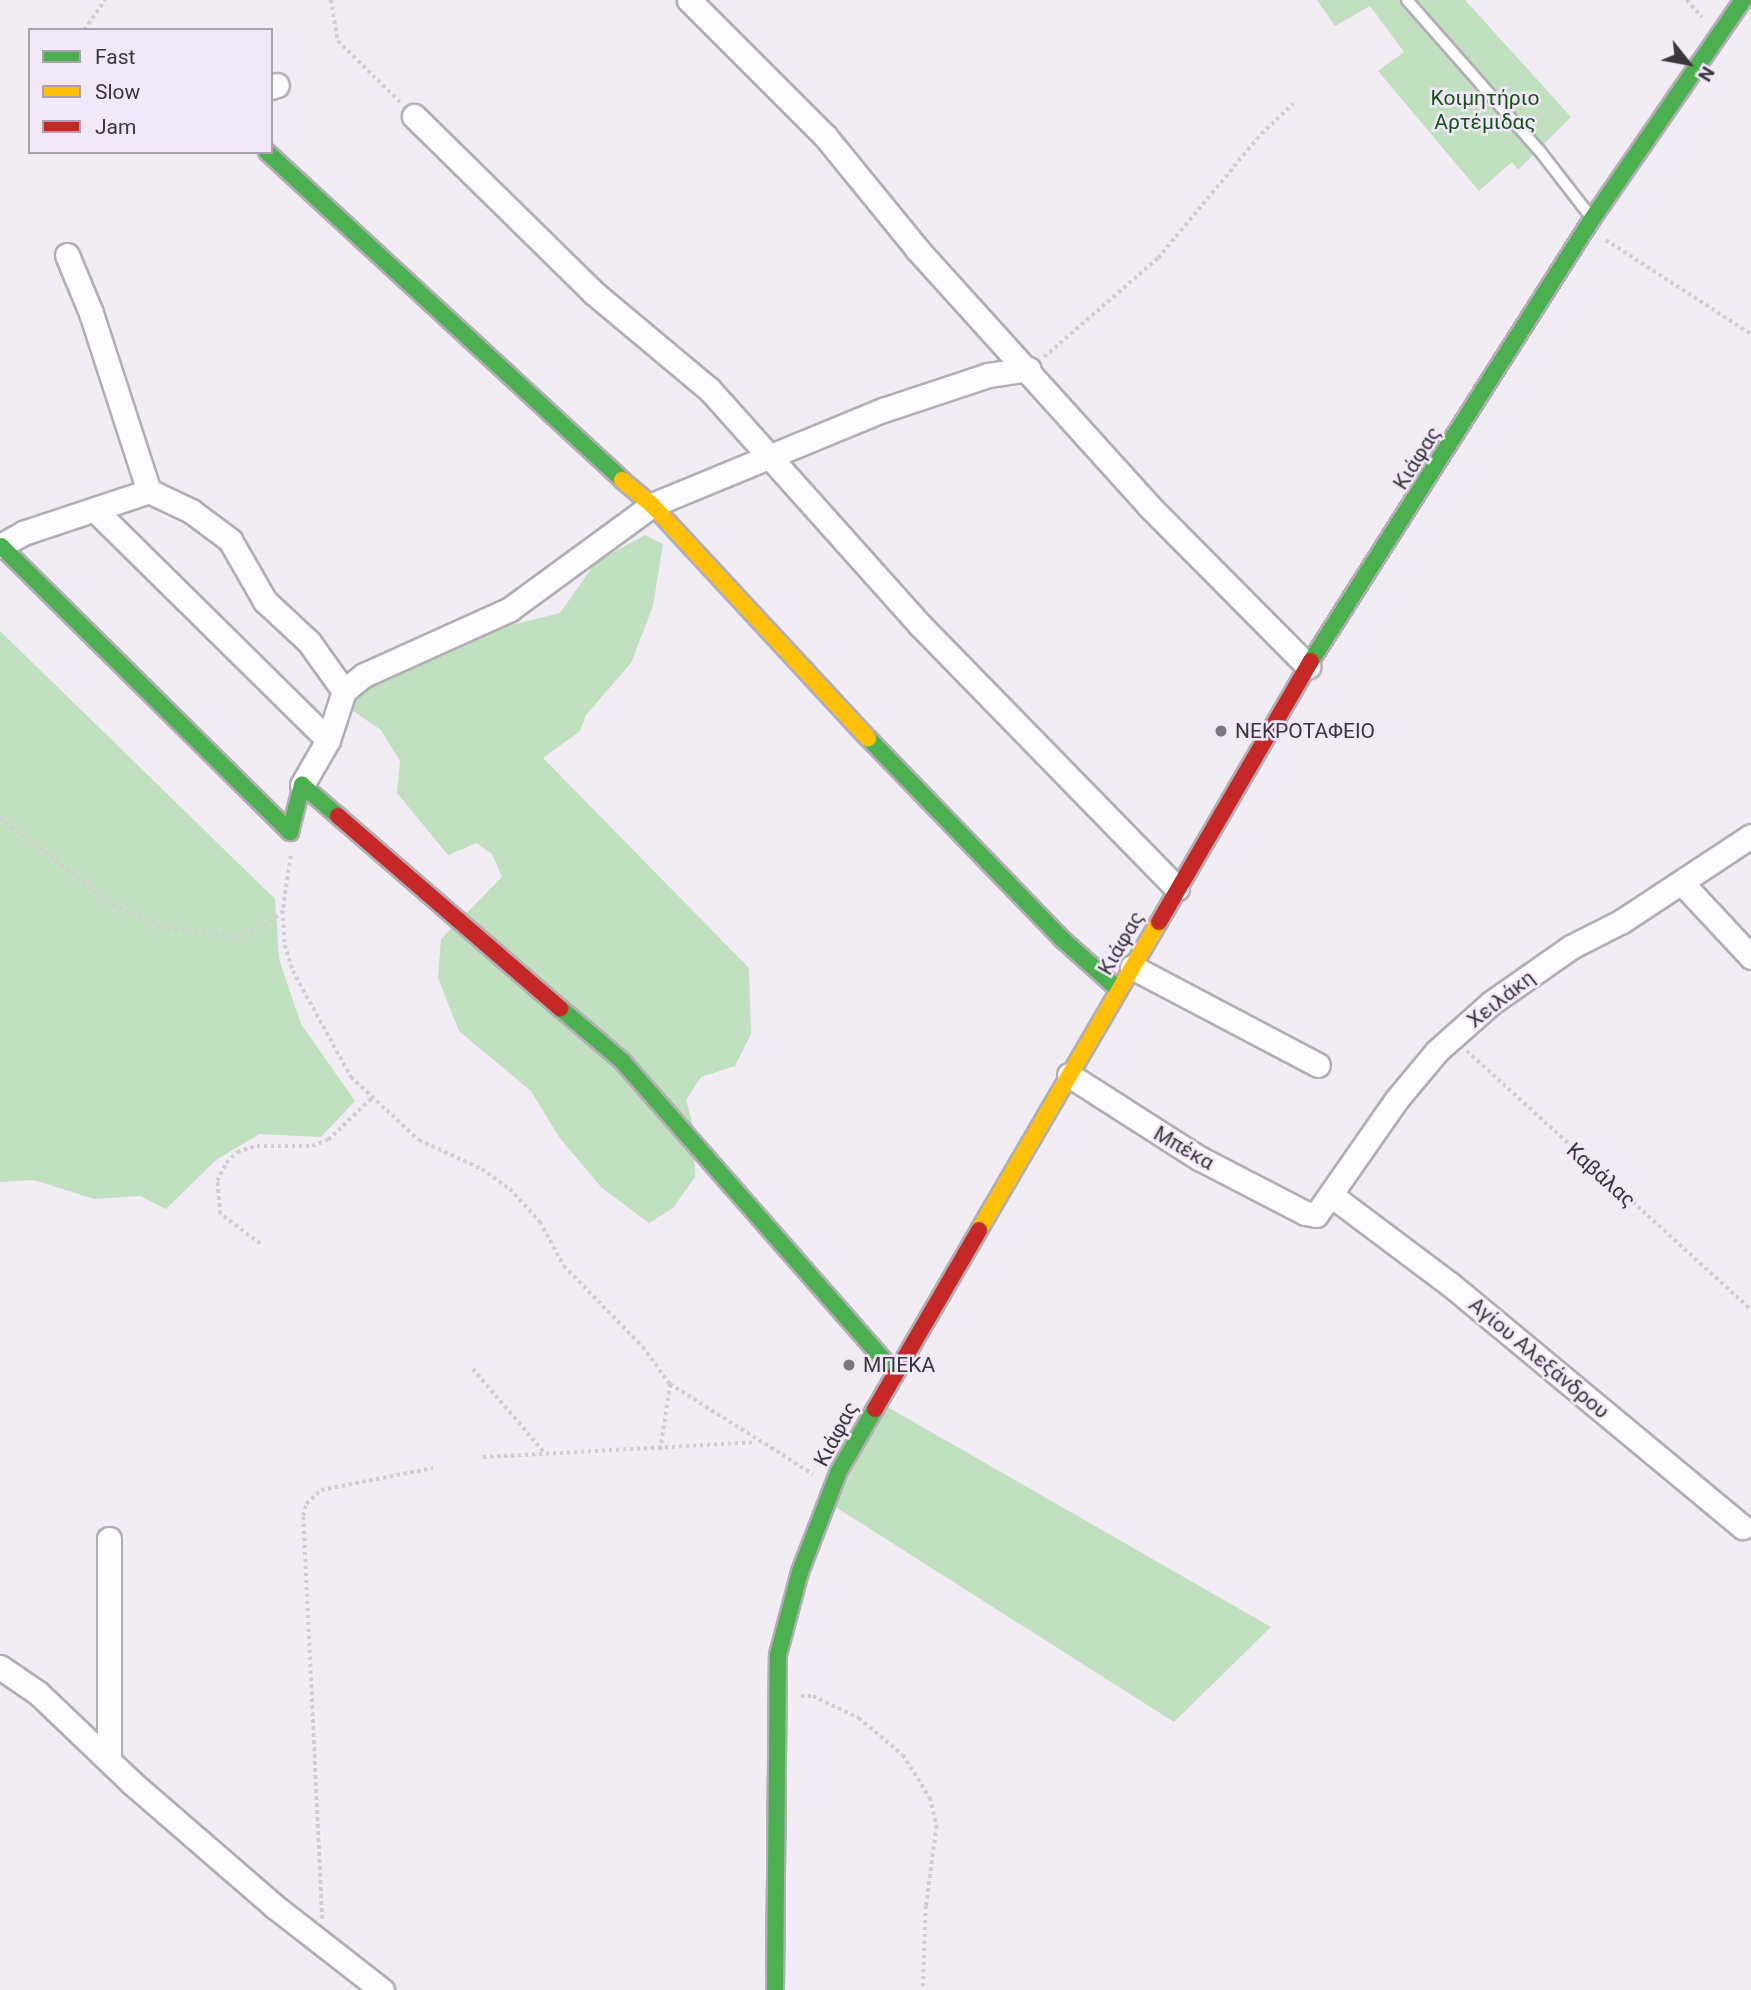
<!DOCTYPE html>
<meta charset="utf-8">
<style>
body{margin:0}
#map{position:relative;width:1751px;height:1990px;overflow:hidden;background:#f2ecf5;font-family:Roboto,sans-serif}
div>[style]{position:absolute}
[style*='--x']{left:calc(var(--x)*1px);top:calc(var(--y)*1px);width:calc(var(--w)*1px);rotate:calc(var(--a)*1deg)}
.green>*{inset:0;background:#c1e0c0}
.path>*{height:3.5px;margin-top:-1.75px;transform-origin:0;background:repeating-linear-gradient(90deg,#d0ced1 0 3.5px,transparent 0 7px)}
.roads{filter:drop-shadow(2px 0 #b2aeb5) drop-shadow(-2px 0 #b2aeb5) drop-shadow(0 2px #b2aeb5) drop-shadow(0 -2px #b2aeb5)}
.lane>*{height:10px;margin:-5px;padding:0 5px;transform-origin:5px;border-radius:5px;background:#fdfcfe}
.street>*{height:23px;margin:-11.5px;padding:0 11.5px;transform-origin:11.5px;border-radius:11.5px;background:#fdfcfe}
.fast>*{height:16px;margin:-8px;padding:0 8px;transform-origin:8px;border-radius:8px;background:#4caf50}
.slow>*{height:16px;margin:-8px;padding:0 8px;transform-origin:8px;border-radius:8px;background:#ffc107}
.jam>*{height:16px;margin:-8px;padding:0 8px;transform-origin:8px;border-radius:8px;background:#c62828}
.dots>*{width:19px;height:19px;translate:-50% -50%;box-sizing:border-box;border:4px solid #f3e8f9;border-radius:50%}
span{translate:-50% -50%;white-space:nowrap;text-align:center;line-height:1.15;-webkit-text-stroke:5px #f3e8f9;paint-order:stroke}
.park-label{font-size:21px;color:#125413}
.street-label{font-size:21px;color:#3a363d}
.poi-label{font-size:21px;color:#3a363d}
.left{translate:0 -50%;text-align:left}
.legend{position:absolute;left:28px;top:28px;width:245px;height:126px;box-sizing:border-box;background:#f3e8f9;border:2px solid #a9a1ae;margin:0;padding:9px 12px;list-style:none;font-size:21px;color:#3a363d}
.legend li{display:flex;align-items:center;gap:14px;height:35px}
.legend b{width:35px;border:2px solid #a9a1ae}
.north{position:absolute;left:1653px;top:28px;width:70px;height:70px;-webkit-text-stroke:5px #f3e8f9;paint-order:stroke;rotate:121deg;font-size:19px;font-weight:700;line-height:28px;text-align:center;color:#3a363d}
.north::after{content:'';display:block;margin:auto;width:24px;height:32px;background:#3a363d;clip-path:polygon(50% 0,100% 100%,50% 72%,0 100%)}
</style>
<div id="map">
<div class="green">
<div style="clip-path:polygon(1317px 0,1465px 0,1571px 117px,1518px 170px,1512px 162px,1479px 191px,1378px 71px,1404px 52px,1370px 6px,1335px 26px)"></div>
<div style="clip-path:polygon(645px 535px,663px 544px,653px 606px,631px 663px,586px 715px,580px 731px,543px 758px,749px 968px,751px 1034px,735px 1066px,701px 1077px,686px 1100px,694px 1129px,695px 1177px,673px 1208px,649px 1223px,602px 1188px,559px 1137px,531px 1091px,459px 1031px,438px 978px,441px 939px,502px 877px,492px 854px,477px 843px,448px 855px,397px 793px,400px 761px,381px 730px,350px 709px,359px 691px,397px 666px,470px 635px,560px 613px,596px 562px)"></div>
<div style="clip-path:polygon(0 631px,275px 899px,279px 959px,301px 1024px,355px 1101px,321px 1137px,260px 1134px,216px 1160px,166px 1209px,140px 1196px,94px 1199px,34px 1180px,0 1182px)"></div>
<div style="clip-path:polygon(884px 1405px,1271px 1627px,1174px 1722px,834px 1506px)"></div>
</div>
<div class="path">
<div style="--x:331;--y:0;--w:42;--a:80.3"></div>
<div style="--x:338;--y:41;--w:87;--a:44.5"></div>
<div style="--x:1687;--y:0;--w:23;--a:49"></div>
<div style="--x:84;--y:30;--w:37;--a:-55"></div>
<div style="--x:1606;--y:240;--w:173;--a:33"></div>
<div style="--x:1044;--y:357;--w:151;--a:-41"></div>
<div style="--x:1158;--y:258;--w:161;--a:-50.3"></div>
<div style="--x:1261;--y:134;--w:44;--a:-43.2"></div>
<div style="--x:0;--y:818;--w:143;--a:37.6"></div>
<div style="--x:113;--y:905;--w:52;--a:25.1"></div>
<div style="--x:160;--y:927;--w:78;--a:7.4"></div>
<div style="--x:237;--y:937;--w:29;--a:-22"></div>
<div style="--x:264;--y:926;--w:24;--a:-38"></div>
<div style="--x:291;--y:856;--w:56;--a:98.3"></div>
<div style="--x:283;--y:911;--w:34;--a:87"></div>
<div style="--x:285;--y:945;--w:27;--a:73"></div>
<div style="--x:293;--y:971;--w:121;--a:61.3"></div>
<div style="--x:351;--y:1077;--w:93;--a:42.8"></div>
<div style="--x:419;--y:1140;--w:69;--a:24.7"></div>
<div style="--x:482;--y:1169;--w:34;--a:36"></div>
<div style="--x:510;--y:1189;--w:45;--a:47.7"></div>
<div style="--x:540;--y:1222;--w:50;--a:61.4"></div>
<div style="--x:564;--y:1266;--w:113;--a:45.7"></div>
<div style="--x:643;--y:1347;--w:46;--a:53.9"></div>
<div style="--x:670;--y:1384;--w:169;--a:32.2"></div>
<div style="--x:1467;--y:1051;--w:384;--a:42.3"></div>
<div style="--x:260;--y:1244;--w:50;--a:-143.1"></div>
<div style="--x:220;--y:1214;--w:33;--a:-95"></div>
<div style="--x:217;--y:1181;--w:20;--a:-63"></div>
<div style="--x:226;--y:1163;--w:16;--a:-45"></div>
<div style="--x:237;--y:1152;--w:21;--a:-17"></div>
<div style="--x:257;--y:1146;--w:55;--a:0"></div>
<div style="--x:312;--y:1146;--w:17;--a:-21"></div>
<div style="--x:328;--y:1140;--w:61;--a:-43.7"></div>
<div style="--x:473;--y:1369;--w:109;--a:49.5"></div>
<div style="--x:660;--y:1450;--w:67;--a:-81.4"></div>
<div style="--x:483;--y:1457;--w:273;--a:-3.1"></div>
<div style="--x:801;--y:1696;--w:12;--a:0"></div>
<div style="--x:813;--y:1696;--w:51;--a:25.6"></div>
<div style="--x:859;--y:1718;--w:57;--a:40.1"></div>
<div style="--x:903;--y:1755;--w:51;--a:57.9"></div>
<div style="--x:930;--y:1798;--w:29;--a:76"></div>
<div style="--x:937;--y:1826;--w:81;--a:97.8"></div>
<div style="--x:926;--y:1906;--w:84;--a:92"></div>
<div style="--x:322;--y:1919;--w:403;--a:-92.7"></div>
<div style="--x:303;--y:1516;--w:12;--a:-76"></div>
<div style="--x:306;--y:1504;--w:21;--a:-43"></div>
<div style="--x:321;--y:1490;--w:114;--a:-11.1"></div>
</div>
<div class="roads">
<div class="lane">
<div style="--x:1407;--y:0;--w:200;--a:48.7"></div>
<div style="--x:1539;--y:150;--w:85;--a:52.2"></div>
</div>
<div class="street">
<div style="--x:689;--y:0;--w:192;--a:45"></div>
<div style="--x:825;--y:136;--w:146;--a:50.8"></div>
<div style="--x:917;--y:249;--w:346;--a:47.9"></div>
<div style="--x:1149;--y:506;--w:226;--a:45.2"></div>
<div style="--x:271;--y:87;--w:6;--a:-18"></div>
<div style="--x:414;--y:116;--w:252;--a:44.5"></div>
<div style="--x:594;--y:293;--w:150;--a:39.9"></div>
<div style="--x:709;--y:389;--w:317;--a:48.2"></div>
<div style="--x:920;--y:625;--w:368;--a:45.7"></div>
<div style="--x:67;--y:255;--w:63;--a:67.5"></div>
<div style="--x:91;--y:313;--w:187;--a:72"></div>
<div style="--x:149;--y:491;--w:47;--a:25.5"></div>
<div style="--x:191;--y:511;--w:49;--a:36.6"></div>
<div style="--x:230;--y:540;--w:70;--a:60.2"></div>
<div style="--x:265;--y:601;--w:60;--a:43"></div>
<div style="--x:309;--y:642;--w:60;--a:54.5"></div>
<div style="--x:96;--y:511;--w:326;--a:44.6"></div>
<div style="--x:328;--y:740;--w:52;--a:120"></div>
<div style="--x:0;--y:546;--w:26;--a:-29"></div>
<div style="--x:23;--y:533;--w:133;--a:-18.4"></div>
<div style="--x:328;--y:740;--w:52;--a:-71.9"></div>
<div style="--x:344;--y:691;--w:26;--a:-39"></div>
<div style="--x:364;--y:675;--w:160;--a:-24.3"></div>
<div style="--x:510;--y:609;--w:176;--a:-36.2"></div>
<div style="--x:652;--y:505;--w:250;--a:-22.4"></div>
<div style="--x:883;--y:410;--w:111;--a:-18.4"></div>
<div style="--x:988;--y:375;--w:41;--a:-8.3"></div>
<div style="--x:1682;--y:883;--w:101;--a:47"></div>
<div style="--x:1132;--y:967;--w:210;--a:27.8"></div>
<div style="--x:1069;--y:1075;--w:154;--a:32.6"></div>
<div style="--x:1199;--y:1158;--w:119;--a:27.4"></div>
<div style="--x:1305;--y:1213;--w:11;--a:10"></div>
<div style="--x:1316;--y:1215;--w:141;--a:-55.1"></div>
<div style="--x:1397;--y:1099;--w:62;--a:-50.2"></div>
<div style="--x:1437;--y:1051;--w:72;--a:-41.6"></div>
<div style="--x:1491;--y:1003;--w:98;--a:-35"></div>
<div style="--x:1571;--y:947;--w:57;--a:-27"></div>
<div style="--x:1622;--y:921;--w:154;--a:-33.4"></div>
<div style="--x:1331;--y:1195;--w:150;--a:36.9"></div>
<div style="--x:1451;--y:1285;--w:379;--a:39.7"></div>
<div style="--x:109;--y:1539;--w:218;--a:90"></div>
<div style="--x:0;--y:1667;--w:46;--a:34.4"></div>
<div style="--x:38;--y:1693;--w:129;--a:43.7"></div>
<div style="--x:131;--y:1782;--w:189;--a:40.9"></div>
<div style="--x:274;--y:1906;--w:137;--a:37.9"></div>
</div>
<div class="fast">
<div style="--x:267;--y:152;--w:483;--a:42.7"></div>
<div style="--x:1;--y:546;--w:407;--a:44.7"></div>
<div style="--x:290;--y:832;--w:49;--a:-75.7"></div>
<div style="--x:302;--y:785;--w:48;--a:40.7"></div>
<div style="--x:1311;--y:661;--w:524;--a:-57.55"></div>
<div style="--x:1592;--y:219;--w:266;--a:-55.4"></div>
<div style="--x:868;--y:738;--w:279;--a:46"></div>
<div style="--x:1062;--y:939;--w:75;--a:41.8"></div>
<div style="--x:560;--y:1008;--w:82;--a:40.5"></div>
<div style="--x:622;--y:1061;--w:413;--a:48.8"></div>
<div style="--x:775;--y:1990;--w:335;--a:-89.5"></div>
<div style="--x:778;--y:1655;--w:86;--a:-75.2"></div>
<div style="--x:800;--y:1572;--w:108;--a:-68.9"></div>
<div style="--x:839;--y:1471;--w:72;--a:-59.9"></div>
</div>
<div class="slow">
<div style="--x:622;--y:480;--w:39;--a:40"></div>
<div style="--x:652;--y:505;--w:318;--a:47.2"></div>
<div style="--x:979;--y:1230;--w:357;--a:-59.7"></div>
</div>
<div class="jam">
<div style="--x:338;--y:816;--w:294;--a:40.9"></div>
<div style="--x:1159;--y:922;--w:302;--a:-59.8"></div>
<div style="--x:875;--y:1409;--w:207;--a:-59.8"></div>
</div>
</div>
<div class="dots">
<div style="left:1221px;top:731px;background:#7a767d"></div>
<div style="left:849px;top:1365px;background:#7a767d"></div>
</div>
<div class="park-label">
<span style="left:1485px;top:110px">Κοιμητήριο<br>Αρτέμιδας</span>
</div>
<div class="street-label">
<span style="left:1417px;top:458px;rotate:-58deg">Κιάφας</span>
<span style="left:1121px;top:943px;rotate:-60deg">Κιάφας</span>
<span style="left:1501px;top:999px;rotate:-38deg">Χειλάκη</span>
<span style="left:1184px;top:1148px;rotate:30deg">Μπέκα</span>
<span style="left:1601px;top:1175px;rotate:42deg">Καβάλας</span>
<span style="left:1539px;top:1358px;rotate:40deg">Αγίου Αλεξάνδρου</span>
<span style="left:836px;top:1434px;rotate:-62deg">Κιάφας</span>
</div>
<div class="poi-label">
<span class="left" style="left:1235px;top:731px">ΝΕΚΡΟΤΑΦΕΙΟ</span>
<span class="left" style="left:863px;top:1365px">ΜΠΕΚΑ</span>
</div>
<ul class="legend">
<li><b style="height:9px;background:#4caf50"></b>Fast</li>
<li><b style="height:9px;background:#ffc107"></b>Slow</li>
<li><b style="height:9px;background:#c62828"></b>Jam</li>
</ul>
<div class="north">N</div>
</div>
